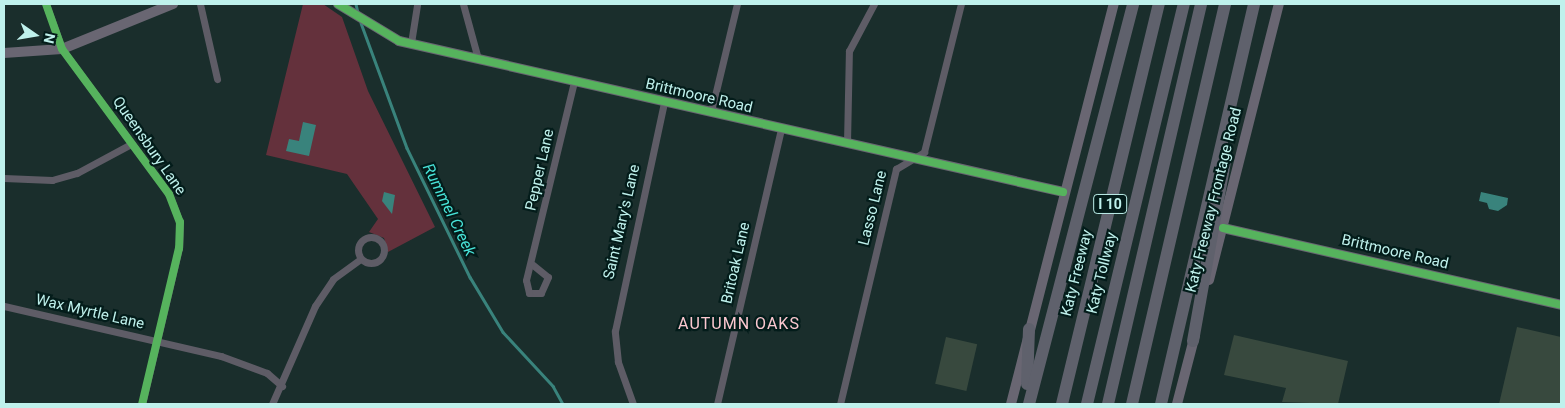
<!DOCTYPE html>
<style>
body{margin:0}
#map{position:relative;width:1565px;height:408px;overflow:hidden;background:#1a2e2c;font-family:Roboto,sans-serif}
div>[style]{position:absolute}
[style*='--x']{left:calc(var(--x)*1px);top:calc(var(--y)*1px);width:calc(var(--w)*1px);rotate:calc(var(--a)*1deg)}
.green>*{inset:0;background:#64313c}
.water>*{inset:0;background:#39837c}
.stream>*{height:2.5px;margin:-1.25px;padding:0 1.25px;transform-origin:1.25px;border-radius:1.25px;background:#39837c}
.building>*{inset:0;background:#38493e;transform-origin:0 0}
.street>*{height:7px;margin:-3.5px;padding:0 3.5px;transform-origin:3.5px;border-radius:3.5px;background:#5e5c66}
.street>.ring{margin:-3.5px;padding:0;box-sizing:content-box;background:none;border:7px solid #5e5c66;border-radius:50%}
.secondary>*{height:10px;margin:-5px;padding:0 5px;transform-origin:5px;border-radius:5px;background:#696672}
.highway>*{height:12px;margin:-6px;padding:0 6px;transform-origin:6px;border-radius:6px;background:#5f616c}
.cycleway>*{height:8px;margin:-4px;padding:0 4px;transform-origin:4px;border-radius:4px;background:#56b35d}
span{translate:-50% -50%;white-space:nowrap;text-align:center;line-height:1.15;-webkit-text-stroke:4.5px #031c1a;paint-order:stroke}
.shield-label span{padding:1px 4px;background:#031c1a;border:1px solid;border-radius:4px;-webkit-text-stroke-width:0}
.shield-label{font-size:14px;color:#bff1ec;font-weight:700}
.street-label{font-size:15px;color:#bff1ec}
.water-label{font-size:16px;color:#48e3d8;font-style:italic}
.neighbourhood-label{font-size:16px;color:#fcc8d0;letter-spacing:1px}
.frame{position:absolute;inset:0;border:5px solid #bff1ec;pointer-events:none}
.north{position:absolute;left:10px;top:10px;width:50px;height:50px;-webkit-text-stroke:4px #031c1a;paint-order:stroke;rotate:103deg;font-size:14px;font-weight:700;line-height:20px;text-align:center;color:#bff1ec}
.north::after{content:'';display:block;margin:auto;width:18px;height:22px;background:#bff1ec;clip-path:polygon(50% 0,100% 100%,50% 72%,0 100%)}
</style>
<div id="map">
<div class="green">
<div style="clip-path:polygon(303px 4px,323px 4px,342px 17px,368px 91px,435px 227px,388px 252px,384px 238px,369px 232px,378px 219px,347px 174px,266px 155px)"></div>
</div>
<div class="water">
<div style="clip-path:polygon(303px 122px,316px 125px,309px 156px,286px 151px,289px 139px,299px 141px)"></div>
<div style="clip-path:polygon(384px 192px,395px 195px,392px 214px,382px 201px)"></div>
<div style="clip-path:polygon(1481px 192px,1508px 198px,1507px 205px,1498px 211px,1489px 209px,1487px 203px,1479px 201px)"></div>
</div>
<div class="stream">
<div style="--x:356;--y:4;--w:9;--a:77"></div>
<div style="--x:361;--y:23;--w:133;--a:69.8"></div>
<div style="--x:407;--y:148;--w:144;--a:64"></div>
<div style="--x:470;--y:277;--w:64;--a:59"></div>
<div style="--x:503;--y:332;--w:74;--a:47.2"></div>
<div style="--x:553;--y:386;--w:21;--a:61"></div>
</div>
<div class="building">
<div style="clip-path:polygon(1517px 327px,1561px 337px,1561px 404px,1499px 404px)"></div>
<div style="clip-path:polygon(1234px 335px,1348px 361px,1338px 404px,1282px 402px,1286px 388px,1224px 375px)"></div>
<div style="left:946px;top:337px;width:32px;height:48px;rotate:13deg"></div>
</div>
<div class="street">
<div style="--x:46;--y:4;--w:48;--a:70.4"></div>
<div style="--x:62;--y:49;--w:180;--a:53.6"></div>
<div style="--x:169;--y:194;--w:30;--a:69"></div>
<div style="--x:180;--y:222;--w:26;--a:92"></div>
<div style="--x:179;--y:248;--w:160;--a:103.3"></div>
<div style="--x:200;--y:4;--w:77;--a:77.2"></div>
<div style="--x:463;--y:4;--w:57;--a:74.7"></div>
<div style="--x:411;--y:43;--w:39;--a:-81"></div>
<div style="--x:711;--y:112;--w:111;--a:-76.5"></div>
<div style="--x:847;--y:143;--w:92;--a:-88.8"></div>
<div style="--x:849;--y:51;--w:53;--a:-62"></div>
<div style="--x:4;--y:178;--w:48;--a:2.4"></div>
<div style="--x:52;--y:180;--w:26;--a:-16"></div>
<div style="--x:77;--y:173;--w:61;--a:-28.2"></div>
<div class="ring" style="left:358px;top:237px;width:19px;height:19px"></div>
<div style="--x:533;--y:265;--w:19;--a:39"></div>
<div style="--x:548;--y:277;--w:17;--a:114"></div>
<div style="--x:541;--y:293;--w:12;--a:180"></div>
<div style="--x:529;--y:293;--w:13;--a:-103"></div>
<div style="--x:526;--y:280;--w:205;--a:-76.4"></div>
<div style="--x:4;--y:306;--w:223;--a:13"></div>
<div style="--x:221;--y:356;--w:49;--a:20.3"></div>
<div style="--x:267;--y:373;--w:20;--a:41"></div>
<div style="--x:272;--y:404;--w:107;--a:-66.3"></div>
<div style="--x:315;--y:306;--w:32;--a:-56"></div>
<div style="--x:333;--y:279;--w:34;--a:-36"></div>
<div style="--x:633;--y:404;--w:45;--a:-109.7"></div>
<div style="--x:618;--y:362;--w:31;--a:-96"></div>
<div style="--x:615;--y:331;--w:234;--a:-77.9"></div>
<div style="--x:717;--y:404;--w:283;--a:-76.9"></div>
<div style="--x:840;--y:404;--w:242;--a:-76.6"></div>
<div style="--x:896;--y:169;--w:33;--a:-31"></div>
<div style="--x:924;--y:152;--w:153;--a:-76"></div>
</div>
<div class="secondary">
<div style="--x:338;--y:4;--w:71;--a:31.2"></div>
<div style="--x:399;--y:41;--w:681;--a:12.81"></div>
<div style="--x:4;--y:53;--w:58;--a:-3.9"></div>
<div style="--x:62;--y:49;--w:120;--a:-22.1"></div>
<div style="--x:1223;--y:228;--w:347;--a:12.8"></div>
<div style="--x:1209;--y:280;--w:285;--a:-75.8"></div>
<div style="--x:1011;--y:404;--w:413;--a:-75.6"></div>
<div style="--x:1177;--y:404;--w:71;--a:-75.4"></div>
</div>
<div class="highway">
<div style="--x:1193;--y:341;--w:188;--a:-79.9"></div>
<div style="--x:1027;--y:384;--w:55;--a:-87.9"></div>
<div style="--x:1029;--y:404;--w:413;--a:-75.4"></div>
<div style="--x:1062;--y:404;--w:412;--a:-76.4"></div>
<div style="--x:1087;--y:404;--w:412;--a:-76.4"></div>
<div style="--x:1108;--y:404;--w:411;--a:-76.9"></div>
<div style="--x:1132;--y:404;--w:411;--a:-76.9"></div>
<div style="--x:1161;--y:404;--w:411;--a:-76.9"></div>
</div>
<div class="cycleway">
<div style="--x:46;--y:4;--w:48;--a:70.4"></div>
<div style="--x:62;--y:49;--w:180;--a:53.6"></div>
<div style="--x:169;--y:194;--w:30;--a:69"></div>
<div style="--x:180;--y:222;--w:26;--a:92"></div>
<div style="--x:179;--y:248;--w:160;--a:103.3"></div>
<div style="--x:338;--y:4;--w:71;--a:31.2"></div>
<div style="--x:399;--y:41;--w:681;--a:12.81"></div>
<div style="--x:1223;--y:228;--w:347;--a:12.8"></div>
</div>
<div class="shield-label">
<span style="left:1110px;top:204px">I 10</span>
</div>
<div class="street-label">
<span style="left:699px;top:96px;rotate:13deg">Brittmoore Road</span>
<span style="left:149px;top:146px;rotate:55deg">Queensbury Lane</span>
<span style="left:540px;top:170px;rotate:-77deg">Pepper Lane</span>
<span style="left:1214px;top:200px;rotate:-76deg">Katy Freeway Frontage Road</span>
<span style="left:873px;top:208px;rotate:-76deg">Lasso Lane</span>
<span style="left:622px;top:222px;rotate:-77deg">Saint Mary's Lane</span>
<span style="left:1395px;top:252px;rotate:13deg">Brittmoore Road</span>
<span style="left:736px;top:263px;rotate:-77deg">Britoak Lane</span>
<span style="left:1077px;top:273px;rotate:-76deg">Katy Freeway</span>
<span style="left:1102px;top:273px;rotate:-76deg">Katy Tollway</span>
<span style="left:90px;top:312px;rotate:13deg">Wax Myrtle Lane</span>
</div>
<div class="water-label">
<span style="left:449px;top:210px;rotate:64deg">Rummel Creek</span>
</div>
<div class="neighbourhood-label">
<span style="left:739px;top:324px">AUTUMN OAKS</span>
</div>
<div class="frame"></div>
<div class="north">N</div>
</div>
